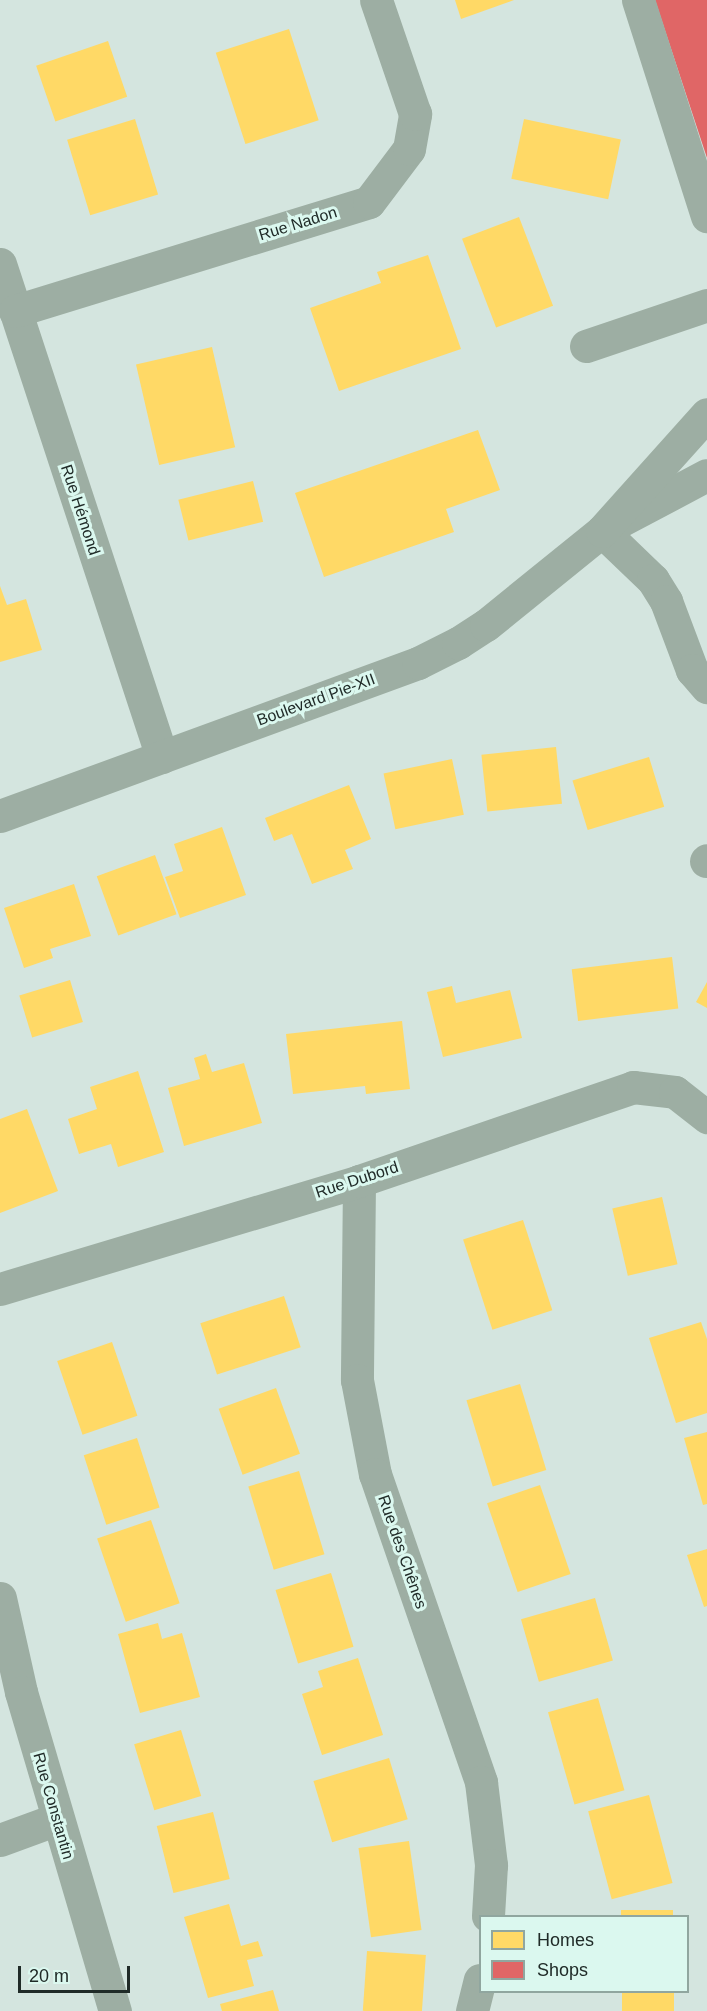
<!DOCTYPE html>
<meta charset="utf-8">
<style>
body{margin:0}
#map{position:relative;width:707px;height:2011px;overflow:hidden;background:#d4e5df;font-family:Arial,sans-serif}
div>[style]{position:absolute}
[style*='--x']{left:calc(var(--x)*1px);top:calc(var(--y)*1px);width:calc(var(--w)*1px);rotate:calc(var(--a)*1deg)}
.homes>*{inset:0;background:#ffd966;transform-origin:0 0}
.shops>*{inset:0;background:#e06666}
.minor>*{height:33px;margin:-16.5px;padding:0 16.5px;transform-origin:16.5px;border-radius:16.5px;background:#9daea3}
span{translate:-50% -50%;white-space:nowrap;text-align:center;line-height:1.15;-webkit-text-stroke:6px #dbf8ef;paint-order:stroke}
.street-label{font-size:16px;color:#202b28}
.legend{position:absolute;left:479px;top:1915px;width:210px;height:78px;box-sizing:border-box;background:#dbf8ef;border:2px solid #90a69f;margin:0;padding:8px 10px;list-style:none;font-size:18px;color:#202b28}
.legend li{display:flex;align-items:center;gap:12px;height:30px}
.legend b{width:30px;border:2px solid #90a69f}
.scale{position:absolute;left:18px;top:1966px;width:112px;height:27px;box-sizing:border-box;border:3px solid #202b28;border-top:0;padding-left:8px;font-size:18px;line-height:21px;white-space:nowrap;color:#202b28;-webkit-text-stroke:4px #dbf8ef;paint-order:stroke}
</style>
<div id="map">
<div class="homes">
<div style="clip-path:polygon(455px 0,514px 0,461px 19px)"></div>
<div style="left:289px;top:29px;width:96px;height:77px;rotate:72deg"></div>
<div style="left:108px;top:41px;width:59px;height:76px;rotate:71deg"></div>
<div style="left:135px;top:119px;width:79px;height:71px;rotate:73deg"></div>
<div style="left:524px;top:119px;width:99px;height:61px;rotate:12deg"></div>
<div style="left:519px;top:217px;width:95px;height:61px;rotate:69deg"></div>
<div style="clip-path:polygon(428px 255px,461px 349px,339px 391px,310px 308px,381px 283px,377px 272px)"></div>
<div style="left:212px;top:347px;width:103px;height:78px;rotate:77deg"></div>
<div style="clip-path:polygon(478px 430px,500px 490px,446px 509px,454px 532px,324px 577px,295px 493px)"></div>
<div style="left:253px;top:481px;width:42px;height:77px;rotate:76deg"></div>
<div style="clip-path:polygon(0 586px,7px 605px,26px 599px,42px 650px,0 662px)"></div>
<div style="left:556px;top:747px;width:57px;height:75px;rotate:84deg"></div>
<div style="left:649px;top:757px;width:52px;height:80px;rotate:73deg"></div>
<div style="left:452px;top:759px;width:57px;height:70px;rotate:78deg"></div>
<div style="clip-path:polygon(349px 785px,371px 839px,345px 850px,353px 869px,312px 884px,292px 834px,274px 841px,265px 818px)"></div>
<div style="clip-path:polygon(222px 827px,246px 895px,180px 918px,165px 877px,183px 871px,174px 844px)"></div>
<div style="left:155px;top:855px;width:63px;height:62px;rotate:70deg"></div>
<div style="clip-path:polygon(74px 884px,91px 936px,50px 949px,53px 958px,24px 968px,4px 908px)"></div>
<div style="left:672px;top:957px;width:52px;height:101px;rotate:83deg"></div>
<div style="left:70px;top:980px;width:44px;height:53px;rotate:73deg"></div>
<div style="clip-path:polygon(707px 982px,707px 1008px,696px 1002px)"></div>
<div style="clip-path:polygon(452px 986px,456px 1003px,510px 990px,522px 1038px,443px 1057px,427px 992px)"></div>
<div style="clip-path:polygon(402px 1021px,410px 1089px,366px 1094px,365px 1086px,293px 1094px,286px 1034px)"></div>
<div style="clip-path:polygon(206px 1054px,212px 1072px,244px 1063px,262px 1123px,184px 1146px,168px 1088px,200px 1079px,194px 1058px)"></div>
<div style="clip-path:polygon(138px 1071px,164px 1152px,118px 1167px,111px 1144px,79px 1154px,68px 1119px,97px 1109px,90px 1087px)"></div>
<div style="clip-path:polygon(27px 1109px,58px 1191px,0 1213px,0 1119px)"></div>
<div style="left:662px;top:1197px;width:69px;height:51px;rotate:77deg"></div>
<div style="left:523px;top:1220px;width:95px;height:63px;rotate:72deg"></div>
<div style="left:284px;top:1296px;width:54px;height:88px;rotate:72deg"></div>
<div style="clip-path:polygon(701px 1322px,707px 1339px,707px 1413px,676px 1423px,649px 1338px)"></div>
<div style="left:112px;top:1342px;width:78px;height:58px;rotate:71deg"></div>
<div style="left:520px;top:1384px;width:90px;height:56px;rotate:73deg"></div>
<div style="left:276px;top:1388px;width:70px;height:61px;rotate:70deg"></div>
<div style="clip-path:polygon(707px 1432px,707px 1504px,703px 1505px,684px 1438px)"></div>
<div style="left:137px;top:1438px;width:73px;height:56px;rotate:72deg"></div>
<div style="left:299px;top:1471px;width:87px;height:53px;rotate:73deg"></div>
<div style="left:540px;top:1485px;width:94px;height:56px;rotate:71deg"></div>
<div style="left:151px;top:1520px;width:88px;height:57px;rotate:71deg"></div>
<div style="clip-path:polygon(707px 1549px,707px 1606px,704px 1607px,687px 1555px)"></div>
<div style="left:331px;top:1573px;width:77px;height:58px;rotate:73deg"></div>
<div style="left:595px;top:1598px;width:65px;height:77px;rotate:74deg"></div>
<div style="clip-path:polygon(158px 1623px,162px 1639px,182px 1633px,200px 1697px,140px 1713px,118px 1634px)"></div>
<div style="clip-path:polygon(358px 1658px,383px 1735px,322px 1755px,302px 1694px,323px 1687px,318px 1671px)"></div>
<div style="left:598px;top:1698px;width:96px;height:52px;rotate:74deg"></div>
<div style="left:181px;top:1730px;width:69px;height:49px;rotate:73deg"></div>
<div style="left:389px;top:1758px;width:64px;height:79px;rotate:73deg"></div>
<div style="left:649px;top:1795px;width:91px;height:63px;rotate:75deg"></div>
<div style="left:213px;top:1812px;width:69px;height:58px;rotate:76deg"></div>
<div style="left:409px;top:1841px;width:90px;height:51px;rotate:82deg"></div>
<div style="clip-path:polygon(229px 1904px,241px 1946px,258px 1941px,263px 1956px,247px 1960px,254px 1986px,208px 1998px,184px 1917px)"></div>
<div style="left:621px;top:1910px;width:52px;height:6px"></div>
<div style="left:367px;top:1951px;width:59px;height:60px;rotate:4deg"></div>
<div style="clip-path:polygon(273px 1990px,279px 2011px,222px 2011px,220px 2004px)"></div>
<div style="left:622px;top:1992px;width:52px;height:19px"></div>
</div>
<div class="shops">
<div style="clip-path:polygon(655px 0,707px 0,707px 158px)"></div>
</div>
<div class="minor">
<div style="--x:638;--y:0;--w:227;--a:72.3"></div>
<div style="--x:0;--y:264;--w:519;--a:71.81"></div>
<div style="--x:15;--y:311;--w:370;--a:-17.1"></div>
<div style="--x:369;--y:202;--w:66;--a:-53"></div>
<div style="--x:409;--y:149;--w:36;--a:-80"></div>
<div style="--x:415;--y:114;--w:120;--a:-108.9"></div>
<div style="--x:586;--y:346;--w:128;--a:-18.7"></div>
<div style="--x:620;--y:521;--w:98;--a:-27.9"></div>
<div style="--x:602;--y:531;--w:71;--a:43.9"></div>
<div style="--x:653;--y:580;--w:25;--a:58"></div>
<div style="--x:666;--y:601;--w:74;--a:69.4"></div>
<div style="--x:692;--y:670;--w:23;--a:49"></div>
<div style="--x:0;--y:816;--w:445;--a:-20.1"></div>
<div style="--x:418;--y:663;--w:45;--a:-26.6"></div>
<div style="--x:458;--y:643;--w:33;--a:-33"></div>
<div style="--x:486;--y:625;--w:149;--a:-39"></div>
<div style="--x:602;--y:531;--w:157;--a:-48.1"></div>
<div style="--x:706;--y:861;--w:1;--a:-45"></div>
<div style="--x:359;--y:1181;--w:199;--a:90.6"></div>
<div style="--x:357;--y:1380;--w:96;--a:79.2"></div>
<div style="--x:375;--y:1474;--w:326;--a:71"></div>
<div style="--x:481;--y:1782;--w:84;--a:83.1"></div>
<div style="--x:491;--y:1865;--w:51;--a:93.4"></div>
<div style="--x:0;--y:1289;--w:375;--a:-16.7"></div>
<div style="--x:359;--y:1181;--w:290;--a:-18.9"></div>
<div style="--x:633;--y:1087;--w:42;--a:6.8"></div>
<div style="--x:675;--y:1092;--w:41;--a:38"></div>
<div style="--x:0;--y:1598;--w:96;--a:77.4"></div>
<div style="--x:21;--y:1692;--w:333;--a:73.6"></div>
<div style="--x:0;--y:1840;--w:61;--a:-20.2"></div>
<div style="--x:472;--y:2011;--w:32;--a:-76"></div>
</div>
<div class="street-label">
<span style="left:298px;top:224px;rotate:-17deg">Rue Nadon</span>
<span style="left:80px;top:510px;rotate:72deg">Rue Hémond</span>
<span style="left:316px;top:700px;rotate:-20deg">Boulevard Pie-XII</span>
<span style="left:357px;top:1180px;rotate:-18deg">Rue Dubord</span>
<span style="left:402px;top:1552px;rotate:71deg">Rue des Chênes</span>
<span style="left:53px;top:1806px;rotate:74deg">Rue Constantin</span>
</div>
<ul class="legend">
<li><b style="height:16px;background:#ffd966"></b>Homes</li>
<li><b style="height:16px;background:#e06666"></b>Shops</li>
</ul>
<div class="scale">20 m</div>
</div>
